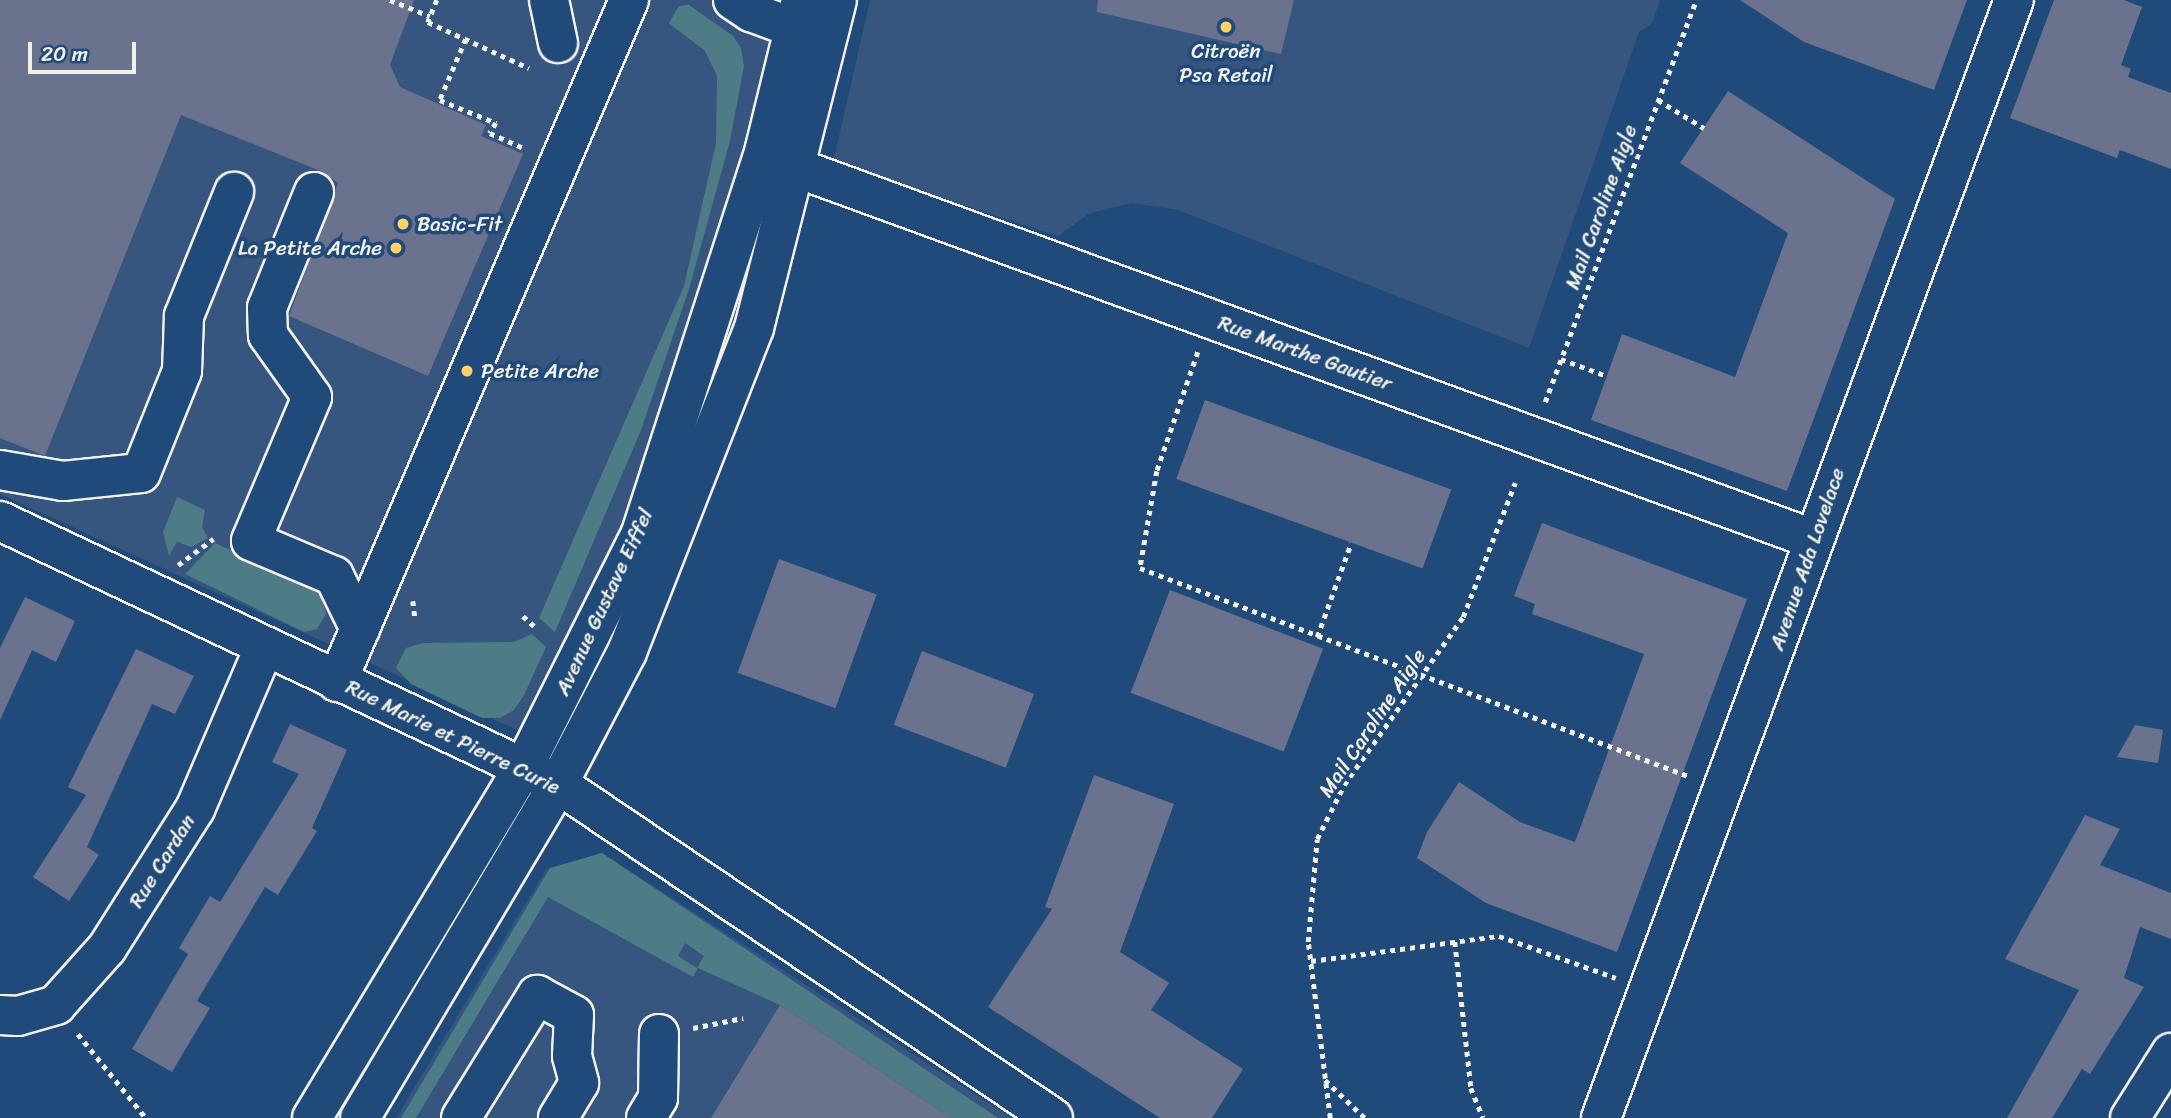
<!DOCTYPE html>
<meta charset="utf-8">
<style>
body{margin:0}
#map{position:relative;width:2171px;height:1118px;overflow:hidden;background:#1f4a7a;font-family:Sriracha,sans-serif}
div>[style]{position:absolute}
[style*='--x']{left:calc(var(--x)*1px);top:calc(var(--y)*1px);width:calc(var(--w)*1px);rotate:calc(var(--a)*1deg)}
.built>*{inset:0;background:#365680}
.green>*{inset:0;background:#4d7c87}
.building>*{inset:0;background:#6b728d;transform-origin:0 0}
.path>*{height:4.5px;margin-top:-2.25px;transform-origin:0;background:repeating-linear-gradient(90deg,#f4f1e8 0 5px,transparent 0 10px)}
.roads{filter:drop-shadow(2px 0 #f4f1e8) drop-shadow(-2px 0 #f4f1e8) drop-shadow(0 2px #f4f1e8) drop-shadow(0 -2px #f4f1e8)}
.minor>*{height:38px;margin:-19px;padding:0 19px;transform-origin:19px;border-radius:19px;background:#1f4a7a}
.major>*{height:38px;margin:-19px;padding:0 19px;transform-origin:19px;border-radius:19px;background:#1f4a7a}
.dots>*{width:19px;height:19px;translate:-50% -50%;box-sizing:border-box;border:4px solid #1f4a7a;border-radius:50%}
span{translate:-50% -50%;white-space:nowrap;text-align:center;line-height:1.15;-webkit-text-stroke:7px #1f4a7a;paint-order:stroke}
.poi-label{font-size:21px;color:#f4f1e8}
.left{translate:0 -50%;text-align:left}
.right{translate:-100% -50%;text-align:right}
.street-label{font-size:21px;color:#f4f1e8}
.scale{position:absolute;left:28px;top:42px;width:108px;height:32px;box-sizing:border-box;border:4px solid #f4f1e8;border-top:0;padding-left:9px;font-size:21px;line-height:24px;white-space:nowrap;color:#f4f1e8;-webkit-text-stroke:5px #1f4a7a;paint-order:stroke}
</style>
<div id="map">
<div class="built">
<div style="clip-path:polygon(0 0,842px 0,679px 581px,594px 765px,0 494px)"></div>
<div style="clip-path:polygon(870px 0,1660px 0,1652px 23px,1639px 32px,1529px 348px,1178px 210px,1131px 203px,1090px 213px,1058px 236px,833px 163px)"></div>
<div style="clip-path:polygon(602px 853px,1012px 1118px,396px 1118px,546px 870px)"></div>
</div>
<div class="green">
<div style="clip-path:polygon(689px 5px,733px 36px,741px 48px,744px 66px,730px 141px,689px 289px,641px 430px,555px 632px,539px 618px,684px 286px,716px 143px,717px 76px,705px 51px,669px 23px,679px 6px)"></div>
<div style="clip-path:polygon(177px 497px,205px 510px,202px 527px,208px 538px,191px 547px,177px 542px,169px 556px,163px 532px)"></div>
<div style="clip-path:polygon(215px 543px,319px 591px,326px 614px,317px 629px,304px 632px,185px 574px)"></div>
<div style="clip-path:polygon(532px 634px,546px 647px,524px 695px,514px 710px,500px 718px,482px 718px,411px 684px,396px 668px,406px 648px,423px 643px,514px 642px)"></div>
<div style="clip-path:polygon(evenodd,602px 853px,998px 1118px,951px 1118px,780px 1005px,698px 968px,693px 977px,548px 897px,416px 1118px,401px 1118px,550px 868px,602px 853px,685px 943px,704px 956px,697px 968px,678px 956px,685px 943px)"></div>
</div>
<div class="building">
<div style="clip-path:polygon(0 0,414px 0,390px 65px,400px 87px,486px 125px,481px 136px,523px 154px,428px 376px,289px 316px,338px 183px,323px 172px,181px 115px,45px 456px,0 438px)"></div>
<div style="clip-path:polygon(1098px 0,1294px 0,1281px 54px,1097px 12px)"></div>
<div style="clip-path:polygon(1740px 0,1967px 0,1934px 90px,1804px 42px)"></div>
<div style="clip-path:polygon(2054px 0,2124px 0,2142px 7px,2121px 65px,2131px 69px,2128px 77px,2171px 93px,2171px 169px,2120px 150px,2117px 158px,2010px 118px)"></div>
<div style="clip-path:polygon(1728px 91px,1895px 199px,1787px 491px,1591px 420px,1622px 334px,1735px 377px,1788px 233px,1680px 163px)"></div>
<div style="left:1205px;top:400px;width:262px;height:84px;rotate:20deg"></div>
<div style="clip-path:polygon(1542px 523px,1747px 599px,1617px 952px,1486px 903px,1417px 858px,1427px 832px,1459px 782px,1520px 822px,1575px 842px,1644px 654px,1532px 614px,1535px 604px,1514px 596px)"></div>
<div style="left:779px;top:559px;width:104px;height:121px;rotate:20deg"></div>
<div style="left:1170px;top:590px;width:164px;height:110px;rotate:21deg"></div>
<div style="clip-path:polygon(25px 597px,75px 621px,56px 662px,32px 650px,0 720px,0 648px)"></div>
<div style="clip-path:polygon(136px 649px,194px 676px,175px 714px,152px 704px,87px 847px,99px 855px,69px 901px,33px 877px,86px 795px,68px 787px)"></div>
<div style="left:922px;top:651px;width:120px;height:79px;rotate:21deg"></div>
<div style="clip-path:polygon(290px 724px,347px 750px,312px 828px,317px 831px,278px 895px,265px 887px,197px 1001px,210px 1008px,172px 1072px,132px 1049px,188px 954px,179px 948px,210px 896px,220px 902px,299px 774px,272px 762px)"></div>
<div style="clip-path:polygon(2135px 725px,2163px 730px,2158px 763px,2117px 757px)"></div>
<div style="clip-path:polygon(1094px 775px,1174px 804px,1120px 952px,1169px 983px,1151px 1010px,1243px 1069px,1212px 1118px,1160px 1118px,988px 1007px,1052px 909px,1045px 907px)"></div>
<div style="clip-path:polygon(2085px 815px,2120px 829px,2100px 865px,2171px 893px,2171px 939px,2140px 927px,2124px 978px,2144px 987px,2090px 1074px,2082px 1069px,2052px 1118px,2007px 1118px,2079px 990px,2005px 959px)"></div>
<div style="clip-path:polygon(780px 1005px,951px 1118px,711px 1118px)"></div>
</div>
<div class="path">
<div style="--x:390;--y:0;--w:43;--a:21.8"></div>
<div style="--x:437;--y:0;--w:24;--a:112"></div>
<div style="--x:428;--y:22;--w:111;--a:24.5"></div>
<div style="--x:466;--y:39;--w:66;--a:113.1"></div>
<div style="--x:440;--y:100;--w:61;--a:22.3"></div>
<div style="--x:496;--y:123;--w:12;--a:121"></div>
<div style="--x:490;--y:133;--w:35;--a:24"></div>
<div style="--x:1658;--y:100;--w:54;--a:31.3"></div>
<div style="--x:1198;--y:352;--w:126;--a:109"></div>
<div style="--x:1157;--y:471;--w:98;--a:99.9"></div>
<div style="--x:1140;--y:568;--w:586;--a:20.78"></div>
<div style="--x:1561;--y:359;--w:49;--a:20.3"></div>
<div style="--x:1545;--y:402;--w:429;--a:-69.4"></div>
<div style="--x:178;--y:565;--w:44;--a:-36.6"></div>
<div style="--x:413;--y:601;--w:17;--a:83"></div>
<div style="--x:523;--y:616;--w:15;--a:42"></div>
<div style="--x:1317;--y:637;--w:100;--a:-70.1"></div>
<div style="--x:1455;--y:942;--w:147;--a:83.7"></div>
<div style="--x:1471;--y:1088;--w:32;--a:68"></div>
<div style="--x:1311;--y:961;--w:190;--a:-7.6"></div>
<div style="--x:1499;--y:936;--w:124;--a:19.7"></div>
<div style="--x:693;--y:1028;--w:51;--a:-11.3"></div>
<div style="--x:78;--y:1034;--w:108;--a:51"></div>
<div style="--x:1325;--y:1080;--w:55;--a:43.5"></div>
<div style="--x:1330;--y:1118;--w:177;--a:-97.1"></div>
<div style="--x:1308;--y:942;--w:103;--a:-85"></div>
<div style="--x:1317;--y:839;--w:60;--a:-63.4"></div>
<div style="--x:1344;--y:785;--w:206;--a:-54.7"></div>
<div style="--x:1463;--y:617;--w:144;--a:-68.8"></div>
</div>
<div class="roads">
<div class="minor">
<div style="--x:549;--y:0;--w:44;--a:78.2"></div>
<div style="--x:733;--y:0;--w:22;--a:34"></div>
<div style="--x:751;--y:12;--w:46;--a:20.4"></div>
<div style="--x:794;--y:28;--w:32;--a:-13"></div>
<div style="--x:797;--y:168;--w:1082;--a:20.06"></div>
<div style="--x:314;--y:192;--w:125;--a:112.1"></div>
<div style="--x:267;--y:308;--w:27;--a:88"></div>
<div style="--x:268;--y:335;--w:76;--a:54.6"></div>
<div style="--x:312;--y:397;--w:156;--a:113"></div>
<div style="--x:251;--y:541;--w:90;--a:22.9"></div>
<div style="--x:334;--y:576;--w:59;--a:63.9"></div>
<div style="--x:0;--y:470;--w:64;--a:9.9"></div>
<div style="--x:63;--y:481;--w:78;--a:-5.9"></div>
<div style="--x:141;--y:473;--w:110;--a:-68.1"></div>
<div style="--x:182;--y:371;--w:55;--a:-87.9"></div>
<div style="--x:184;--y:316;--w:134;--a:-68"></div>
<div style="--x:0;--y:521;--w:617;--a:25.24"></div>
<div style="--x:558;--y:784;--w:597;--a:34.01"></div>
<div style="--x:337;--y:682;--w:742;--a:-66.82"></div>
<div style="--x:0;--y:1015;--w:18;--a:3"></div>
<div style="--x:18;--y:1016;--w:40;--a:-16"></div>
<div style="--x:56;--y:1005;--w:76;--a:-48.2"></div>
<div style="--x:107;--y:948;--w:165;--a:-57.7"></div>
<div style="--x:195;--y:809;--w:175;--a:-66.8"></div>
<div style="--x:461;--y:1118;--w:145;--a:-58.3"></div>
<div style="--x:537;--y:995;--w:42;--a:28.4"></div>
<div style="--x:574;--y:1015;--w:41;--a:92.8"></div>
<div style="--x:572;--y:1056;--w:28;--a:75"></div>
<div style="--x:579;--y:1083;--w:41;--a:121"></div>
<div style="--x:646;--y:1118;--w:23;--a:-59"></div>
<div style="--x:658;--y:1098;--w:64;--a:-89.1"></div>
<div style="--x:1601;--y:1118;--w:1192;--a:-69.73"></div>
<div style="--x:2130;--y:1118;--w:77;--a:-57.8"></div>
</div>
<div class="major">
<div style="--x:312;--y:1118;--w:410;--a:-58.9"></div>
<div style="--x:524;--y:767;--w:262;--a:-63.4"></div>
<div style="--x:641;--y:533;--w:404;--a:-72.1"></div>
<div style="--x:765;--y:148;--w:152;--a:-76.3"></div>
<div style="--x:360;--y:1118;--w:388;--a:-59.3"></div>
<div style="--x:558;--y:784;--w:149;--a:-62.4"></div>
<div style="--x:627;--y:652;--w:348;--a:-68.6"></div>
<div style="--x:754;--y:328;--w:338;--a:-75.8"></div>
</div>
</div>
<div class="dots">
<div style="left:1226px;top:27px;background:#ffd166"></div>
<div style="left:403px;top:224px;background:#ffd166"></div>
<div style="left:396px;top:248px;background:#ffd166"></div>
<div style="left:467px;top:371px;background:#ffd166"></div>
</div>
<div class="poi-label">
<span style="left:1226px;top:63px">Citroën<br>Psa Retail</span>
<span class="left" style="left:417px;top:224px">Basic-Fit</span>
<span class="right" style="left:382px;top:248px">La Petite Arche</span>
<span class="left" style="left:481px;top:371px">Petite Arche</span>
</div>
<div class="street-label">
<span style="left:1601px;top:207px;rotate:-70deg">Mail Caroline Aigle</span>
<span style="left:1305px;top:353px;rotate:20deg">Rue Marthe Gautier</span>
<span style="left:1807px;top:559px;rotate:-71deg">Avenue Ada Lovelace</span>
<span style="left:604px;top:602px;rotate:-65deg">Avenue Gustave Eiffel</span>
<span style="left:1372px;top:723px;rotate:-56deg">Mail Caroline Aigle</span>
<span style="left:453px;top:737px;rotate:26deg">Rue Marie et Pierre Curie</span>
<span style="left:162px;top:861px;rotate:-58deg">Rue Cardan</span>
</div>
<div class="scale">20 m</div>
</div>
